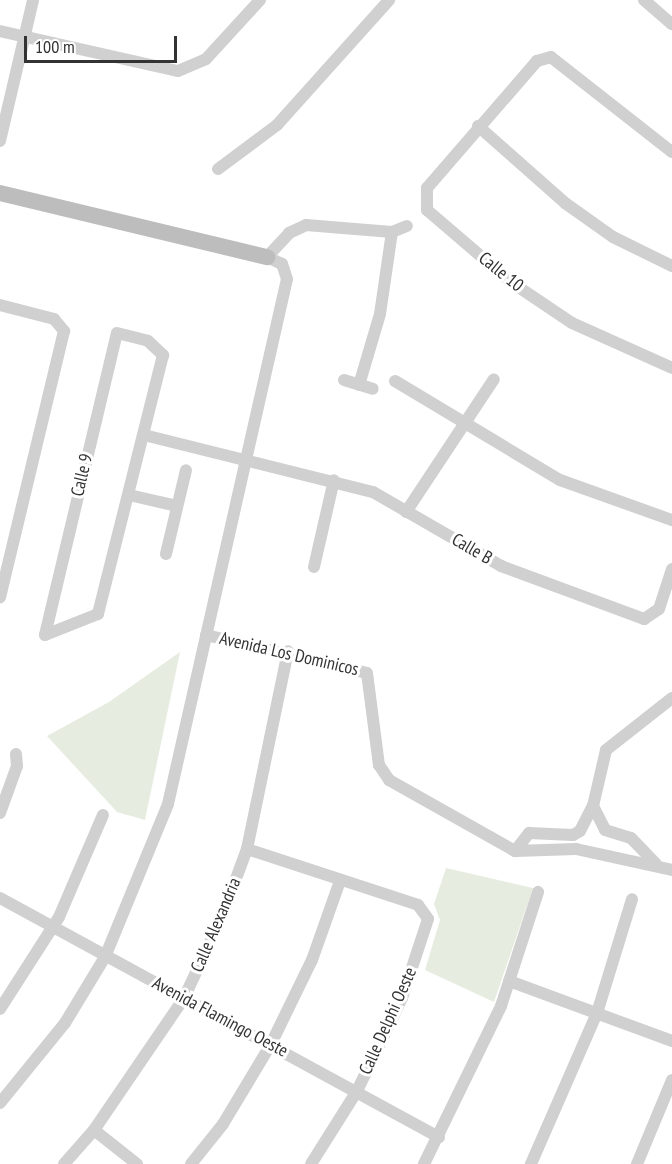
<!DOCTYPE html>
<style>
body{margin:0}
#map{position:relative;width:672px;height:1164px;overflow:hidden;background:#fff;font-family:"PT Sans Narrow",sans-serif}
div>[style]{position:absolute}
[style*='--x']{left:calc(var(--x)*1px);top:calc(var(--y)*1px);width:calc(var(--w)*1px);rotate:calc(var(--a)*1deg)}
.green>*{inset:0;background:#e6ecdf}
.street>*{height:12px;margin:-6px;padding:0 6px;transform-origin:6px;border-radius:6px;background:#d0d0d0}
.secondary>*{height:16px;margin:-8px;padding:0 8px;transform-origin:8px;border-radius:8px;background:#bdbdbd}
span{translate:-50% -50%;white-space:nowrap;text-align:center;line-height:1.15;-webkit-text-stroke:6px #fff;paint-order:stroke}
.street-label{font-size:18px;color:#333}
.scale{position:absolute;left:24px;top:36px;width:153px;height:27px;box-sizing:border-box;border:3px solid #333;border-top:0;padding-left:8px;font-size:18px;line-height:21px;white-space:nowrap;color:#333;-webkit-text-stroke:4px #fff;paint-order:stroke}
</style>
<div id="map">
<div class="green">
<div style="clip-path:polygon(180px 652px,145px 820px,117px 812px,47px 736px,109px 702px)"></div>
<div style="clip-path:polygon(446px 868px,533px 888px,494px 1002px,425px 970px,440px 920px,434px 904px)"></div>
</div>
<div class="street">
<div style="--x:644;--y:0;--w:37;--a:41"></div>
<div style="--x:0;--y:31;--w:182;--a:12.7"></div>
<div style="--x:178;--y:71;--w:30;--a:-23"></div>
<div style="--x:206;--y:59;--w:80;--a:-47.5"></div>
<div style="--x:478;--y:126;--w:116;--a:41.5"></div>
<div style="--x:565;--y:203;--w:59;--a:35.3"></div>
<div style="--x:613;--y:237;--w:66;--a:26.2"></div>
<div style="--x:0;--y:141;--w:145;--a:-76.8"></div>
<div style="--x:672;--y:152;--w:154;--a:-141.9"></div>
<div style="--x:551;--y:57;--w:15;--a:164"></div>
<div style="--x:537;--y:61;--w:168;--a:130.9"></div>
<div style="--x:427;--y:188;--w:22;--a:90"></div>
<div style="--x:427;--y:210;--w:111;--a:40.6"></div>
<div style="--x:511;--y:282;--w:73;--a:33.9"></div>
<div style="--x:572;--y:323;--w:110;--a:24.2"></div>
<div style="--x:218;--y:169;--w:74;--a:-36.7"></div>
<div style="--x:277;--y:125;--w:168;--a:-48.1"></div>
<div style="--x:0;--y:305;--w:56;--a:14.5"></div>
<div style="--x:54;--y:319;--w:16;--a:50"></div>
<div style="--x:64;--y:331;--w:274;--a:103.5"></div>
<div style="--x:117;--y:333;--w:32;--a:14"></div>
<div style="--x:148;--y:341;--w:21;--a:43"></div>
<div style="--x:163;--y:355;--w:267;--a:104.1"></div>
<div style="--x:98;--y:614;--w:57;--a:158.4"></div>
<div style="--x:45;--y:635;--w:310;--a:-76.6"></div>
<div style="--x:344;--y:380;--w:30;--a:17"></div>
<div style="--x:395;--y:381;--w:192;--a:31"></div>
<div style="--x:560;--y:480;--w:119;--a:19.7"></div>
<div style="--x:359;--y:385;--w:74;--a:-73.5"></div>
<div style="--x:380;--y:314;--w:83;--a:-81.7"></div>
<div style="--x:144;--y:435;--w:236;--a:14"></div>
<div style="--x:373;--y:492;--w:148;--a:30"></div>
<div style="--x:501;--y:566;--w:153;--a:20.3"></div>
<div style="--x:644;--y:619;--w:18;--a:-34"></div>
<div style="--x:659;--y:609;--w:42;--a:-72"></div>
<div style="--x:129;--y:495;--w:49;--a:12.9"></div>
<div style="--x:406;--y:512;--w:159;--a:-56.5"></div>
<div style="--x:166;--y:554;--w:86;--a:-76.6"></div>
<div style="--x:314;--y:567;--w:89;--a:-77.1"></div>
<div style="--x:206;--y:635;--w:165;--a:13.3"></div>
<div style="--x:367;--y:673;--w:93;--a:82.6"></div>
<div style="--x:379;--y:765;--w:18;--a:56"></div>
<div style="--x:389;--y:780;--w:145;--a:29.4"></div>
<div style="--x:515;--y:851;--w:61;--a:-1.9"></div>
<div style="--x:576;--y:849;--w:98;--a:12.3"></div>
<div style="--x:593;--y:806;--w:27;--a:63"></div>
<div style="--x:605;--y:830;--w:27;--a:17"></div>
<div style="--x:631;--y:838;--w:36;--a:46"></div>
<div style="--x:0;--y:813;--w:50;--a:-70.1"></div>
<div style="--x:17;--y:766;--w:12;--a:-95"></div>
<div style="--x:247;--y:849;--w:180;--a:18.1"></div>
<div style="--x:418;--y:905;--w:17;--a:54"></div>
<div style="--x:428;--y:919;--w:83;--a:108.2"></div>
<div style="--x:402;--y:998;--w:103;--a:115.8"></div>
<div style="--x:357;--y:1091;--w:86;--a:122.2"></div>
<div style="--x:515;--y:851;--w:23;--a:-52"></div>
<div style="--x:529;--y:833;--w:44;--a:2.6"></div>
<div style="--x:573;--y:835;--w:8;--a:-30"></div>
<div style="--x:580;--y:831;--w:28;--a:-63"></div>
<div style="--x:593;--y:806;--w:57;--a:-76.9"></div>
<div style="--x:606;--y:750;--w:84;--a:-38.2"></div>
<div style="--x:0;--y:898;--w:500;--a:28.6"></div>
<div style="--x:509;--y:981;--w:174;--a:20.2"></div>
<div style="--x:0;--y:1009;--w:109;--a:-57.3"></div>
<div style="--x:59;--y:917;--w:111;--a:-66.7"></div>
<div style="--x:0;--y:1103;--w:103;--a:-50.9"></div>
<div style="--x:65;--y:1023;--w:77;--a:-58.8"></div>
<div style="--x:105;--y:957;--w:165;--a:-67.6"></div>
<div style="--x:168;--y:804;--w:538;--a:-77.23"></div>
<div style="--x:287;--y:279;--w:16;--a:-108"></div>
<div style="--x:282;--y:264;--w:17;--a:-155"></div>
<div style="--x:267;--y:257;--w:33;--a:-47"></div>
<div style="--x:289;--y:233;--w:19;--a:-25"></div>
<div style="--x:306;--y:225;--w:86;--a:4.7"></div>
<div style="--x:392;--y:232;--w:16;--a:-22"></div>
<div style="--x:94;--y:1130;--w:55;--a:38.3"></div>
<div style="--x:64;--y:1164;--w:45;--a:-48.6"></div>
<div style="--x:94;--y:1130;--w:160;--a:-55.7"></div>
<div style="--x:184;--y:998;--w:87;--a:-64.9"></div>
<div style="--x:221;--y:919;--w:75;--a:-69.6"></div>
<div style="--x:247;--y:849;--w:202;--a:-78.3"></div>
<div style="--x:191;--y:1164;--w:51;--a:-51.3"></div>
<div style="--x:223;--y:1124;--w:93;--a:-59"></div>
<div style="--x:271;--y:1044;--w:93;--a:-64"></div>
<div style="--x:312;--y:960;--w:84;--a:-70.5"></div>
<div style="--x:424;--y:1164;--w:176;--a:-64"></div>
<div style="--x:501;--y:1006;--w:120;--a:-72"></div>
<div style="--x:531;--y:1164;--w:165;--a:-66.4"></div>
<div style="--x:597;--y:1013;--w:119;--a:-72.9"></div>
<div style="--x:637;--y:1164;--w:91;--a:-67.4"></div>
</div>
<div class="secondary">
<div style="--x:0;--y:193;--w:275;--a:13.5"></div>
</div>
<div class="street-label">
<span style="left:501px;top:272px;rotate:39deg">Calle 10</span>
<span style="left:82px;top:475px;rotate:-77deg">Calle 9</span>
<span style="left:472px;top:549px;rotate:30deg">Calle B</span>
<span style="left:289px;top:654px;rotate:13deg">Avenida Los Dominicos</span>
<span style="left:216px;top:925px;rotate:-67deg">Calle Alexandria</span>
<span style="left:220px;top:1017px;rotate:28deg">Avenida Flamingo Oeste</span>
<span style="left:388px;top:1021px;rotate:-66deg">Calle Delphi Oeste</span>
</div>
<div class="scale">100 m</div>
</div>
